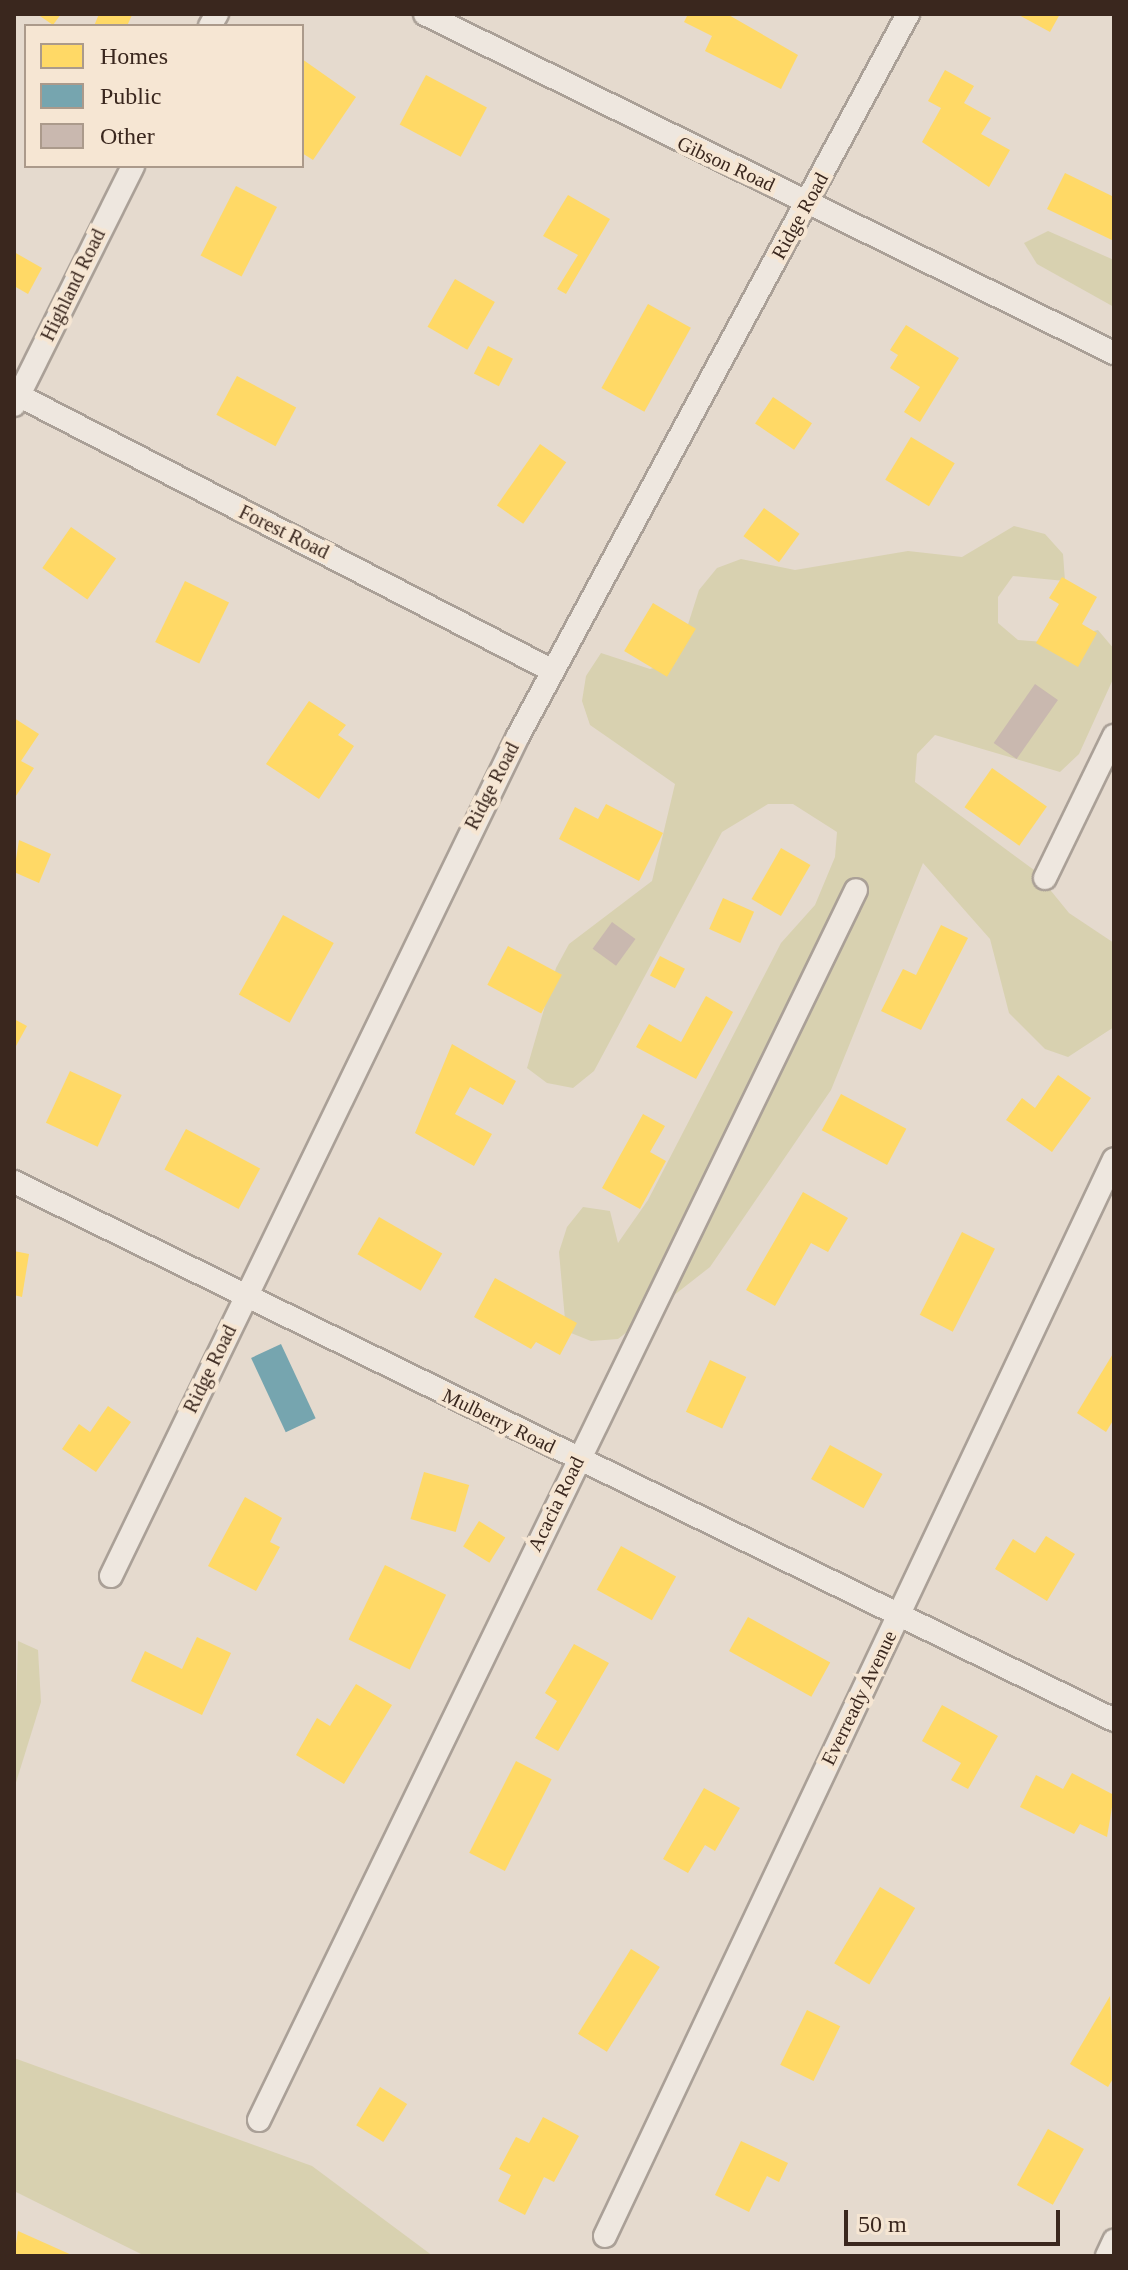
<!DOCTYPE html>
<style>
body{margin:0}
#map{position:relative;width:1128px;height:2270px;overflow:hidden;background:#e5dace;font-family:"Times New Roman",serif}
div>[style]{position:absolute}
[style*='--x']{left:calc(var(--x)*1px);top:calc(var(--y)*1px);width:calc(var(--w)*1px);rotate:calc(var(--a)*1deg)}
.green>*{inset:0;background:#d8d1b0}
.homes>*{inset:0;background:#ffd966;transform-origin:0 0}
.public>*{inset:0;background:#76a5af;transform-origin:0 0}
.building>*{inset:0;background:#c9b8af;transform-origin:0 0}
.roads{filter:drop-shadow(2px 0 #aaa097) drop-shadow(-2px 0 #aaa097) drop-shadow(0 2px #aaa097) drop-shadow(0 -2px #aaa097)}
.street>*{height:22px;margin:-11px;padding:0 11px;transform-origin:11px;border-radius:11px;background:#eee7df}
span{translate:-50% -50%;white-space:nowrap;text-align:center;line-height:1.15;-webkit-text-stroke:8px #f6e6d3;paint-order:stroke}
.street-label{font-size:20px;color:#3a271e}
.frame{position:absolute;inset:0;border:16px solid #3a271e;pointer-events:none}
.legend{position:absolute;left:24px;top:24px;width:280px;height:144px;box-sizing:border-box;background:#f6e6d3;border:2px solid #ab9a8b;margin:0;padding:10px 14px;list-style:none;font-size:24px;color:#3a271e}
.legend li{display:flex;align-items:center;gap:16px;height:40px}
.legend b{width:40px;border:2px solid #ab9a8b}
.scale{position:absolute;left:844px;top:2210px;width:216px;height:36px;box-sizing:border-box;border:4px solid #3a271e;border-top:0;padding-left:10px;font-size:24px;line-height:28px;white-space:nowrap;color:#3a271e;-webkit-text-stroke:6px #f6e6d3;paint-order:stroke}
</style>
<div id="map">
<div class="green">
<div style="clip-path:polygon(1048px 231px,1114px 260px,1114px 307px,1037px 264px,1024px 243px)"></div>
<div style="clip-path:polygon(1014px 526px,1045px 534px,1063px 554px,1065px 581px,1013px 576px,998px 597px,998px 623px,1018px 640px,1044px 642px,1098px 630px,1114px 649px,1114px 677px,1079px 754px,1060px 772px,935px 735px,917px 754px,915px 782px,1034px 870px,1069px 913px,1114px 943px,1114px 1027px,1068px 1057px,1045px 1049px,1009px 1013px,990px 939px,923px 863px,831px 1090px,710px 1267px,618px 1339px,591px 1341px,566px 1331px,559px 1252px,567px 1227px,583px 1207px,610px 1211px,618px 1243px,648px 1200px,781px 943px,815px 905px,835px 857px,837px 832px,793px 804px,768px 804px,722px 832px,594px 1071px,573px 1088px,547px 1083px,527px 1068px,556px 968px,569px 944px,652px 881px,675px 784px,590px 725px,582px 701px,586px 676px,601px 653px,650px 669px,676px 662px,699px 590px,717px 568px,741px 559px,795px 570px,908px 551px,962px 557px)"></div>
<div style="clip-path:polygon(18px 1641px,38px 1650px,41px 1702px,14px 1789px)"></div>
<div style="clip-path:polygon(14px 2058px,312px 2166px,433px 2256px,145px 2256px,14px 2191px)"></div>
</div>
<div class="homes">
<div style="clip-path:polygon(37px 14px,61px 14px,53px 25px)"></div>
<div style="clip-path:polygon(99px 14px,128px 14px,132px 15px,127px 26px,94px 26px)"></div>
<div style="clip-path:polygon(688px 14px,727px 14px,798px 55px,781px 89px,705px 51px,712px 36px,684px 22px)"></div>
<div style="clip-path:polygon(1017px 14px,1060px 14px,1050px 32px)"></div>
<div style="clip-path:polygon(302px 59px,356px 97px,313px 160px,302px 153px)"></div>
<div style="clip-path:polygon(945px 70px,974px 86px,964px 103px,991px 118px,981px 134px,1010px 150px,989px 187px,922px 142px,941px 108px,928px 101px)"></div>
<div style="left:426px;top:75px;width:69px;height:56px;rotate:28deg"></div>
<div style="clip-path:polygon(1065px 173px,1114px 197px,1114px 241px,1047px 209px)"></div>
<div style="left:236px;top:186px;width:46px;height:78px;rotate:27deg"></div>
<div style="clip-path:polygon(568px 195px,610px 219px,566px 294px,557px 289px,578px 255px,543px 236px)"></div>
<div style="clip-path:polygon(14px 252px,42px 268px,28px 294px,14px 286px)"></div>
<div style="left:455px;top:279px;width:46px;height:55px;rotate:30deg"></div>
<div style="left:648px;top:304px;width:49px;height:96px;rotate:29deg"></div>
<div style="clip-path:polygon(906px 325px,959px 358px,920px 422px,904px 412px,920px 387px,890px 368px,898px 355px,890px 350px)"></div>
<div style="left:488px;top:346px;width:28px;height:31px;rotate:27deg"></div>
<div style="left:237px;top:376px;width:67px;height:44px;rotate:28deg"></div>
<div style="left:773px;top:397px;width:47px;height:32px;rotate:34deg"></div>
<div style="left:911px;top:437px;width:51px;height:50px;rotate:31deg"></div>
<div style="left:540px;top:444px;width:32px;height:75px;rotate:35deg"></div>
<div style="left:764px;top:508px;width:44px;height:35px;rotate:36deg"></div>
<div style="left:71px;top:527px;width:55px;height:50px;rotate:35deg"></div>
<div style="clip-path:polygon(1062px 577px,1097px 597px,1082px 624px,1097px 633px,1078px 667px,1036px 643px,1059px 604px,1049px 598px)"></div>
<div style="left:185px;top:581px;width:49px;height:68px;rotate:26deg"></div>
<div style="left:653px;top:603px;width:50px;height:56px;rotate:31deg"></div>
<div style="clip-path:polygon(309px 701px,346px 725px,338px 735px,354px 746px,319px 799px,266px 764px)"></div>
<div style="clip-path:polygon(14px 718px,39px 734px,21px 761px,34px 768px,14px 799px)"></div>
<div style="left:992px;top:768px;width:67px;height:48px;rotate:35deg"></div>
<div style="clip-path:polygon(606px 804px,663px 833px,639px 881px,559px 839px,575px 807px,598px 819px)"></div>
<div style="clip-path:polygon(19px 840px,51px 854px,39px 883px,14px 872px)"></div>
<div style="left:781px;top:848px;width:34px;height:59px;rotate:30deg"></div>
<div style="left:723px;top:898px;width:34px;height:34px;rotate:24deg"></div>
<div style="left:283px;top:915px;width:58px;height:91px;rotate:29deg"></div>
<div style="clip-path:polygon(941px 925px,968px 938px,921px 1030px,881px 1011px,903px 969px,916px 975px)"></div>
<div style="left:508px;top:946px;width:61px;height:44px;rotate:28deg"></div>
<div style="left:660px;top:956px;width:28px;height:22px;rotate:27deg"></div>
<div style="clip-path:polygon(706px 996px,733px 1012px,696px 1079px,636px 1047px,649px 1024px,681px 1042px)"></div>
<div style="clip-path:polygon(14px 1019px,27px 1026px,16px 1046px,14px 1044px)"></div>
<div style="clip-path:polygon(452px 1044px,516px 1081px,503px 1105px,470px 1087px,455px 1114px,492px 1134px,474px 1166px,415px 1133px)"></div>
<div style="left:70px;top:1071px;width:57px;height:57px;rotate:25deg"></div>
<div style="clip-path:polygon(1058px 1075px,1091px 1098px,1052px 1152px,1006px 1120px,1022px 1098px,1035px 1108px)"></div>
<div style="left:841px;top:1094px;width:74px;height:41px;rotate:28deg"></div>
<div style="clip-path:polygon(643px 1114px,665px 1126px,650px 1152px,666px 1161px,640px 1209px,602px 1188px)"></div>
<div style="left:186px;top:1129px;width:84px;height:46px;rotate:28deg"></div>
<div style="clip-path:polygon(803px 1192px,848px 1218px,828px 1252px,811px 1243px,775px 1306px,746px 1290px)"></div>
<div style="left:379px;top:1217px;width:73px;height:43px;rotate:30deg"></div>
<div style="left:962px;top:1232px;width:37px;height:93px;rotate:27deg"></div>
<div style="clip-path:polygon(14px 1251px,29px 1254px,22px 1297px,14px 1295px)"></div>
<div style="clip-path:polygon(495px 1278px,577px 1323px,560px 1355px,536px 1342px,531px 1349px,474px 1317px)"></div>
<div style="clip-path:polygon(1114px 1352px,1114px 1419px,1106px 1432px,1077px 1413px)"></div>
<div style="left:710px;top:1360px;width:40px;height:57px;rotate:25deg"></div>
<div style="clip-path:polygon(108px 1406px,131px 1422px,96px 1472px,62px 1449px,79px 1424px,90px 1432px)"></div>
<div style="left:830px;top:1445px;width:60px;height:39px;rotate:29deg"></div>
<div style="left:424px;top:1472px;width:47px;height:49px;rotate:16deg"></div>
<div style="clip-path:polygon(245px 1497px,282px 1518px,270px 1542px,280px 1547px,256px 1591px,208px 1566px)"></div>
<div style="left:479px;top:1521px;width:31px;height:30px;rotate:32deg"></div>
<div style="clip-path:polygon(1046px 1536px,1075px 1554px,1047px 1601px,995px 1569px,1013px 1539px,1035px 1553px)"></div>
<div style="left:621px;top:1546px;width:63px;height:50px;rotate:29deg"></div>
<div style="left:385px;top:1565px;width:68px;height:83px;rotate:26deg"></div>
<div style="left:748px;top:1617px;width:94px;height:39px;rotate:29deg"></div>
<div style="clip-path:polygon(197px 1637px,231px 1653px,202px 1715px,131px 1681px,145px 1651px,182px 1669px)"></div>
<div style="clip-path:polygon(574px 1644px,609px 1663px,558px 1751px,535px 1738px,557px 1701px,545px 1693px)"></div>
<div style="clip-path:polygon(356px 1684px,392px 1705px,344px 1784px,296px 1755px,317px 1718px,330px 1726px)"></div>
<div style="clip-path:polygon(942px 1705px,998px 1736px,968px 1789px,951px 1780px,961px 1763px,922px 1741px)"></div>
<div style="left:516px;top:1761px;width:40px;height:103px;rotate:27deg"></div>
<div style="clip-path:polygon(1072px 1773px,1114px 1795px,1107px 1837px,1080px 1824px,1074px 1834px,1020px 1807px,1036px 1775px,1063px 1789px)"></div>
<div style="clip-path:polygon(704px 1788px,740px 1808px,715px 1851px,705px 1845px,688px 1873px,663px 1859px)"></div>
<div style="left:880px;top:1887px;width:41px;height:89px;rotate:31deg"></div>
<div style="left:631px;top:1949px;width:34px;height:100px;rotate:32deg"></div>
<div style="clip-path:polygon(1110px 1996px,1114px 2077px,1108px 2087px,1070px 2064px)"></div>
<div style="left:807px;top:2010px;width:37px;height:61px;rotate:26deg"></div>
<div style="left:380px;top:2087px;width:32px;height:45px;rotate:32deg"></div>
<div style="clip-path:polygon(543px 2117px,579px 2136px,554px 2182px,544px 2177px,525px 2215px,498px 2201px,511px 2175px,499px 2169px,516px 2137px,529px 2143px)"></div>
<div style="left:1048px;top:2129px;width:41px;height:64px;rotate:29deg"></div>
<div style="clip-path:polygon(741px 2141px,788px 2163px,779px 2182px,767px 2176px,749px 2212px,715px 2195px)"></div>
<div style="clip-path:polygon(18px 2231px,74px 2256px,14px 2256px)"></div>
</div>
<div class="public">
<div style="left:281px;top:1344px;width:82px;height:33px;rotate:65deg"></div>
</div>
<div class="building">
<div style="left:1035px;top:684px;width:28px;height:72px;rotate:35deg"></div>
<div style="left:612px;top:922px;width:29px;height:33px;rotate:36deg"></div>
</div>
<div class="roads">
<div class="street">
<div style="--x:425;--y:14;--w:768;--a:26.2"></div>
<div style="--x:210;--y:26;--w:14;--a:-60"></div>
<div style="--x:14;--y:393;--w:606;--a:27.28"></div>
<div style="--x:14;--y:405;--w:267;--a:-63.5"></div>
<div style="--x:1045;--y:878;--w:158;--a:-64.1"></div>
<div style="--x:14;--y:1182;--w:1225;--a:26.06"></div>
<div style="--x:111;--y:1576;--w:933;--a:-64.15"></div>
<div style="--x:518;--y:736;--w:821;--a:-61.62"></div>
<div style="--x:259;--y:2120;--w:1367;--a:-64.11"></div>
<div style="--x:605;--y:2236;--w:1191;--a:-64.7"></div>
<div style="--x:1107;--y:2256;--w:17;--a:-65"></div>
</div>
</div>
<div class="street-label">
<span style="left:726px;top:164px;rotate:25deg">Gibson Road</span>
<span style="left:800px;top:216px;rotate:-61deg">Ridge Road</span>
<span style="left:73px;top:285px;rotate:-64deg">Highland Road</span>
<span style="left:284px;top:532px;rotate:26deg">Forest Road</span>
<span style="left:492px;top:786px;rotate:-63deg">Ridge Road</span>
<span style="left:210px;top:1369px;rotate:-64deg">Ridge Road</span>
<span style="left:499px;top:1421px;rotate:26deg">Mulberry Road</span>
<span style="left:556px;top:1504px;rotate:-64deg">Acacia Road</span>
<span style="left:859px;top:1698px;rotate:-64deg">Everready Avenue</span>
</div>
<div class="frame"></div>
<ul class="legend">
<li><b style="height:22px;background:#ffd966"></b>Homes</li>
<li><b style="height:22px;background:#76a5af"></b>Public</li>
<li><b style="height:22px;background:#c9b8af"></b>Other</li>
</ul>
<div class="scale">50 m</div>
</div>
